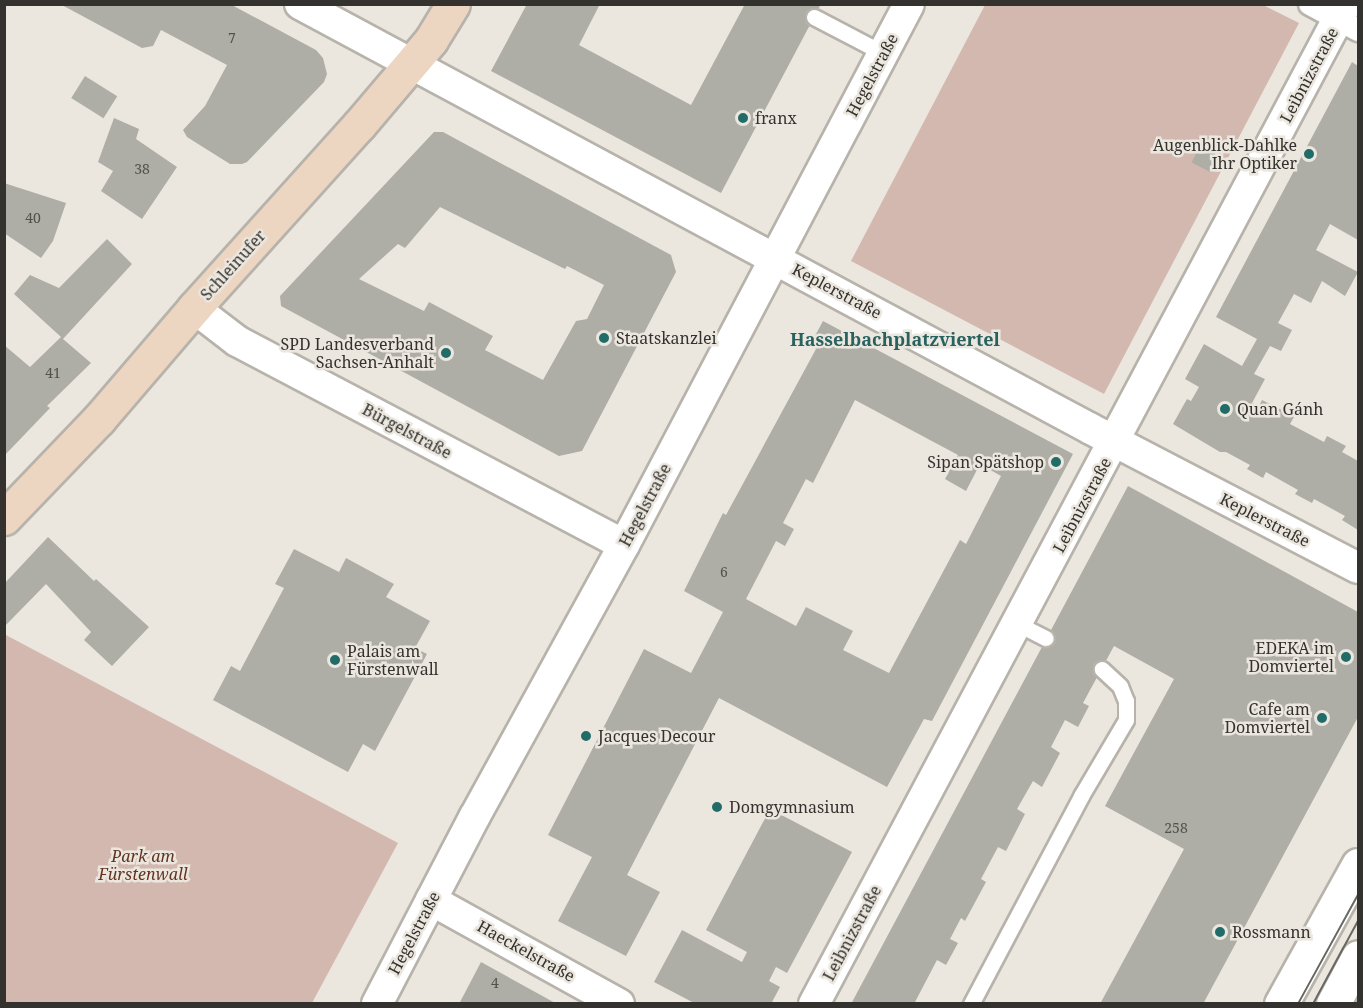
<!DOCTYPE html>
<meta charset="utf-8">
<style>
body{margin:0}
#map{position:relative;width:1363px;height:1008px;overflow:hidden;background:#ebe7df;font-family:"Noto Serif",serif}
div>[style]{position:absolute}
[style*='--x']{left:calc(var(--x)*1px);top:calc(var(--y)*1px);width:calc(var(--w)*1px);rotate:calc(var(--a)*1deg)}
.green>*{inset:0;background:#d3b8af}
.building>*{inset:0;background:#aeaea6;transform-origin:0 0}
.roads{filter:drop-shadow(2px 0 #b7b3ab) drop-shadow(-2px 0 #b7b3ab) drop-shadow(0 2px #b7b3ab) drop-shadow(0 -2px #b7b3ab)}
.service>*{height:15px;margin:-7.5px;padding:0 7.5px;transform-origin:7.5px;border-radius:7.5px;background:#fff}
.pedestrian>*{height:22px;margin:-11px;padding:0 11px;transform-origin:11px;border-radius:11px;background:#fff}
.minor>*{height:30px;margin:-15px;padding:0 15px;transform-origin:15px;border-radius:15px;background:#fff}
.tertiary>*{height:33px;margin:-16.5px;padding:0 16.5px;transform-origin:16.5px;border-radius:16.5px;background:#fff}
.secondary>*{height:33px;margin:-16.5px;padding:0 16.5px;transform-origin:16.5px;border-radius:16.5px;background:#ecd6c2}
.tram>*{height:1.5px;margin:-0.75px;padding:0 0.75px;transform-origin:0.75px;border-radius:0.75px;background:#696762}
.dots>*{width:16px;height:16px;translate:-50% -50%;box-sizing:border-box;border:3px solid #ebe7df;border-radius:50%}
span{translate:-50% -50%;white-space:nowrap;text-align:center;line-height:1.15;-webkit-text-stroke:5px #ebe7df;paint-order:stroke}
.number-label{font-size:14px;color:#52514d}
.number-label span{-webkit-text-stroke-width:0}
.street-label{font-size:16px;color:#34322f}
.poi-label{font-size:16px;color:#34322f}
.left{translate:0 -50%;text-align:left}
.right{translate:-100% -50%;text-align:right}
.park-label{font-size:16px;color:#633321;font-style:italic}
.neighbourhood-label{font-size:18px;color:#28615e;font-weight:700}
.frame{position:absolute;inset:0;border:6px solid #34322f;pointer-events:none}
</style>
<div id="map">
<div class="green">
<div style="clip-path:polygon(985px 5px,1263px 5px,1299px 23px,1104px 394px,851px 261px)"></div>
<div style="clip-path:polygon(4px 634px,398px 843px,312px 1003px,5px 1003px)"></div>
</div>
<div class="building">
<div style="clip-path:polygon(60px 4px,230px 4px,316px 50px,323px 58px,327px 74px,324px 82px,247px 162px,242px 164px,230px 164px,187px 137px,183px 130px,205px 106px,227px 65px,161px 30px,153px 46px,142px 48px)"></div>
<div style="clip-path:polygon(527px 4px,600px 4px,579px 45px,691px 105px,745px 4px,821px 4px,721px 193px,491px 71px)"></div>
<div style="clip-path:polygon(1352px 62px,1358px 66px,1358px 240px,1330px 224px,1316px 250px,1358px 272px,1345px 296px,1322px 281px,1311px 303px,1294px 294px,1278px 323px,1292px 330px,1281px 351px,1270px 346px,1254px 374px,1265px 379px,1252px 403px,1259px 406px,1262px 400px,1280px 409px,1294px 417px,1290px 424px,1324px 442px,1327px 436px,1346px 446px,1342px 452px,1358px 461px,1358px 530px,1342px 520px,1345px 516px,1314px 499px,1312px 503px,1295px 494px,1298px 490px,1266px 472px,1263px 478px,1247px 469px,1250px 465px,1226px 452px,1220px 452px,1173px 424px,1187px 399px,1191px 401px,1199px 387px,1185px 379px,1204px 344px,1242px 366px,1257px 339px,1216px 317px)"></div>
<div style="left:85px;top:76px;width:38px;height:26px;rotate:32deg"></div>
<div style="clip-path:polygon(114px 118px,139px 129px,136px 139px,177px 167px,142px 219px,101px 191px,113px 171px,98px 162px)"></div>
<div style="clip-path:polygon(evenodd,434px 132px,443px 132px,671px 255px,676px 272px,582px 451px,559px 456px,281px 306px,280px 296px,434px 132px,440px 207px,565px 269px,567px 266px,604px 285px,587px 319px,576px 321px,543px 380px,485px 350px,493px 336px,429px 302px,424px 311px,359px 279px,398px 244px,405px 248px,440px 207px)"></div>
<div style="left:1202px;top:142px;width:22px;height:23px;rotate:27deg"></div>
<div style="clip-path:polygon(4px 183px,66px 203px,53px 241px,41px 258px,4px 233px)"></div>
<div style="clip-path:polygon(107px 239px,132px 264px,63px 339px,91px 363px,47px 406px,50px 408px,4px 456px,4px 345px,30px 367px,61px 337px,14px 294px,30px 275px,59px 288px)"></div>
<div style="clip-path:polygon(evenodd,823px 321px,1073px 454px,932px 721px,924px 719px,887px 787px,719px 698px,627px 875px,660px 892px,626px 956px,558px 921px,592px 857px,548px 835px,644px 649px,691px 673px,723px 612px,684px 591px,723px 513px,726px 515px,816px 349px,810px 345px,823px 321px,855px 400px,958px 455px,945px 479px,966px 491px,980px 464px,1001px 476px,966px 544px,960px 540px,889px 673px,843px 650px,853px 631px,806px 607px,796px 626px,746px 599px,776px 541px,785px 546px,794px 529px,783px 523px,806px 479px,813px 483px,855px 400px)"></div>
<div style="clip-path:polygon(1128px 486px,1358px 612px,1358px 717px,1203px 1004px,1100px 1004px,1184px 849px,1105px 806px,1174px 679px,1114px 646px,1083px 703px,1089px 706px,1078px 727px,1065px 720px,1051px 747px,1060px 753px,1042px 787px,1033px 781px,1017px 809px,1025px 814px,1006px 851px,998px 847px,981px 879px,986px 882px,965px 921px,961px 918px,950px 939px,958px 943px,946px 965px,937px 960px,914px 1004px,851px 1004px)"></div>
<div style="clip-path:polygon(48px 537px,94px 581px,96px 579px,149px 627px,112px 666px,84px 640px,91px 632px,46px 584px,4px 627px,4px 584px)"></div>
<div style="clip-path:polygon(294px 549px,339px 572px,346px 558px,394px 584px,386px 597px,430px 621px,415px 648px,427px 654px,375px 751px,363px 744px,348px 772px,213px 700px,231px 666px,240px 671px,284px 588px,275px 584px)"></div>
<div style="clip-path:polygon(770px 809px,852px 852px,787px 973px,776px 967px,769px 981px,780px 987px,771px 1004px,696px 1004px,654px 982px,682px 930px,742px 962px,747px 952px,706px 930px)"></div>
<div style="clip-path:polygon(481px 962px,557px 1004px,459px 1004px)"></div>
</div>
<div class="roads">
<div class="service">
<div style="--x:814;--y:17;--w:78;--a:27.6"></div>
<div style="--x:1018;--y:624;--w:31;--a:27"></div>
<div style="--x:971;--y:1004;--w:235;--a:-62.1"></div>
<div style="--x:1081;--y:796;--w:88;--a:-59.4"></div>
<div style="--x:1126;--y:720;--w:19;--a:-90"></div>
<div style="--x:1126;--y:701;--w:16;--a:-112"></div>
<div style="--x:1120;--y:686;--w:25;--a:-137"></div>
</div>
<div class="pedestrian">
<div style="--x:1310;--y:4;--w:55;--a:28.4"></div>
</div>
<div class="minor">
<div style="--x:300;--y:4;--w:898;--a:28.25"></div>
<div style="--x:1091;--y:429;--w:301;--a:27.5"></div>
<div style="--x:194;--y:308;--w:54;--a:37.5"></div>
<div style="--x:237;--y:341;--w:437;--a:27.8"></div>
<div style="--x:431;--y:900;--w:215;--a:29"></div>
<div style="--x:377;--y:1004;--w:212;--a:-62.5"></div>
<div style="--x:475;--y:816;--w:309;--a:-61.2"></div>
<div style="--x:624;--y:545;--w:611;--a:-62.22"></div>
<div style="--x:814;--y:1004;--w:1133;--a:-61.99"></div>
</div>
<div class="tertiary">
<div style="--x:1281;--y:1004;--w:159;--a:-61"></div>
<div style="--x:1333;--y:1004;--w:53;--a:-62"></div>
</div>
<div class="secondary">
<div style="--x:4;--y:518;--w:137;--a:-46.2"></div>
<div style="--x:99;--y:419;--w:146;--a:-49.4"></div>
<div style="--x:194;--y:308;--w:246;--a:-48"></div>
<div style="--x:359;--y:125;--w:111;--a:-49.7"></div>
<div style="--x:431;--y:40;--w:42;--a:-58.6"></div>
</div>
</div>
<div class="tram">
<div style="--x:1298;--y:1004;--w:124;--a:-61.2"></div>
<div style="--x:1313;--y:1004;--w:94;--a:-61.5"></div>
</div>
<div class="dots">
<div style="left:743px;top:118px;background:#216c69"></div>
<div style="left:1309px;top:154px;background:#216c69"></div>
<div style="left:604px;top:338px;background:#216c69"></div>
<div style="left:446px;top:353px;background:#216c69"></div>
<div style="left:1225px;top:409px;background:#216c69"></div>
<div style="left:1056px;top:462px;background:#216c69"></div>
<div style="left:1346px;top:657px;background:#216c69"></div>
<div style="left:335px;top:660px;background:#216c69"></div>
<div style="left:1322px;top:718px;background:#216c69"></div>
<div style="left:586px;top:736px;background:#216c69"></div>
<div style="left:717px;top:807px;background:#216c69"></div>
<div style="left:1220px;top:932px;background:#216c69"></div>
</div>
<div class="number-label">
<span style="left:232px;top:38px">7</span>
<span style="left:142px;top:169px">38</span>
<span style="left:33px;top:218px">40</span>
<span style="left:53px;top:373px">41</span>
<span style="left:724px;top:572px">6</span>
<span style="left:1176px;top:828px">258</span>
<span style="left:495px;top:983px">4</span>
</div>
<div class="street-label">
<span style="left:872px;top:75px;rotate:-62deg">Hegelstraße</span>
<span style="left:1309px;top:75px;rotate:-62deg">Leibnizstraße</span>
<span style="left:233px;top:265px;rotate:-48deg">Schleinufer</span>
<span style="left:837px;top:291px;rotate:28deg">Keplerstraße</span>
<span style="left:407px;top:431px;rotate:28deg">Bürgelstraße</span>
<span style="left:645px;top:505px;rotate:-62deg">Hegelstraße</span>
<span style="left:1082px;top:505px;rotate:-62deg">Leibnizstraße</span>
<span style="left:1265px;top:520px;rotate:27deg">Keplerstraße</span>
<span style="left:414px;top:933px;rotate:-62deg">Hegelstraße</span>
<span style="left:852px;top:933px;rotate:-62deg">Leibnizstraße</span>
<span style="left:526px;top:951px;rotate:29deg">Haeckelstraße</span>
</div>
<div class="poi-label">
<span class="left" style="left:755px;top:118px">franx</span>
<span class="right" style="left:1297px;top:154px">Augenblick-Dahlke<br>Ihr Optiker</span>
<span class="left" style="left:616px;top:338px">Staatskanzlei</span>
<span class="right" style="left:434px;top:353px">SPD Landesverband<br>Sachsen-Anhalt</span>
<span class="left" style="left:1237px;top:409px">Quan Gánh</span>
<span class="right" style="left:1044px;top:462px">Sipan Spätshop</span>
<span class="right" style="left:1334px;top:657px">EDEKA im<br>Domviertel</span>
<span class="left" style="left:347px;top:660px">Palais am<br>Fürstenwall</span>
<span class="right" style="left:1310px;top:718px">Cafe am<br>Domviertel</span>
<span class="left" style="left:598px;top:736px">Jacques Decour</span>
<span class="left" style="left:729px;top:807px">Domgymnasium</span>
<span class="left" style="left:1232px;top:932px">Rossmann</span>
</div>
<div class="park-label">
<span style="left:143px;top:865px">Park am<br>Fürstenwall</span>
</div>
<div class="neighbourhood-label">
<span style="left:895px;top:339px">Hasselbachplatzviertel</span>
</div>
<div class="frame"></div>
</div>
